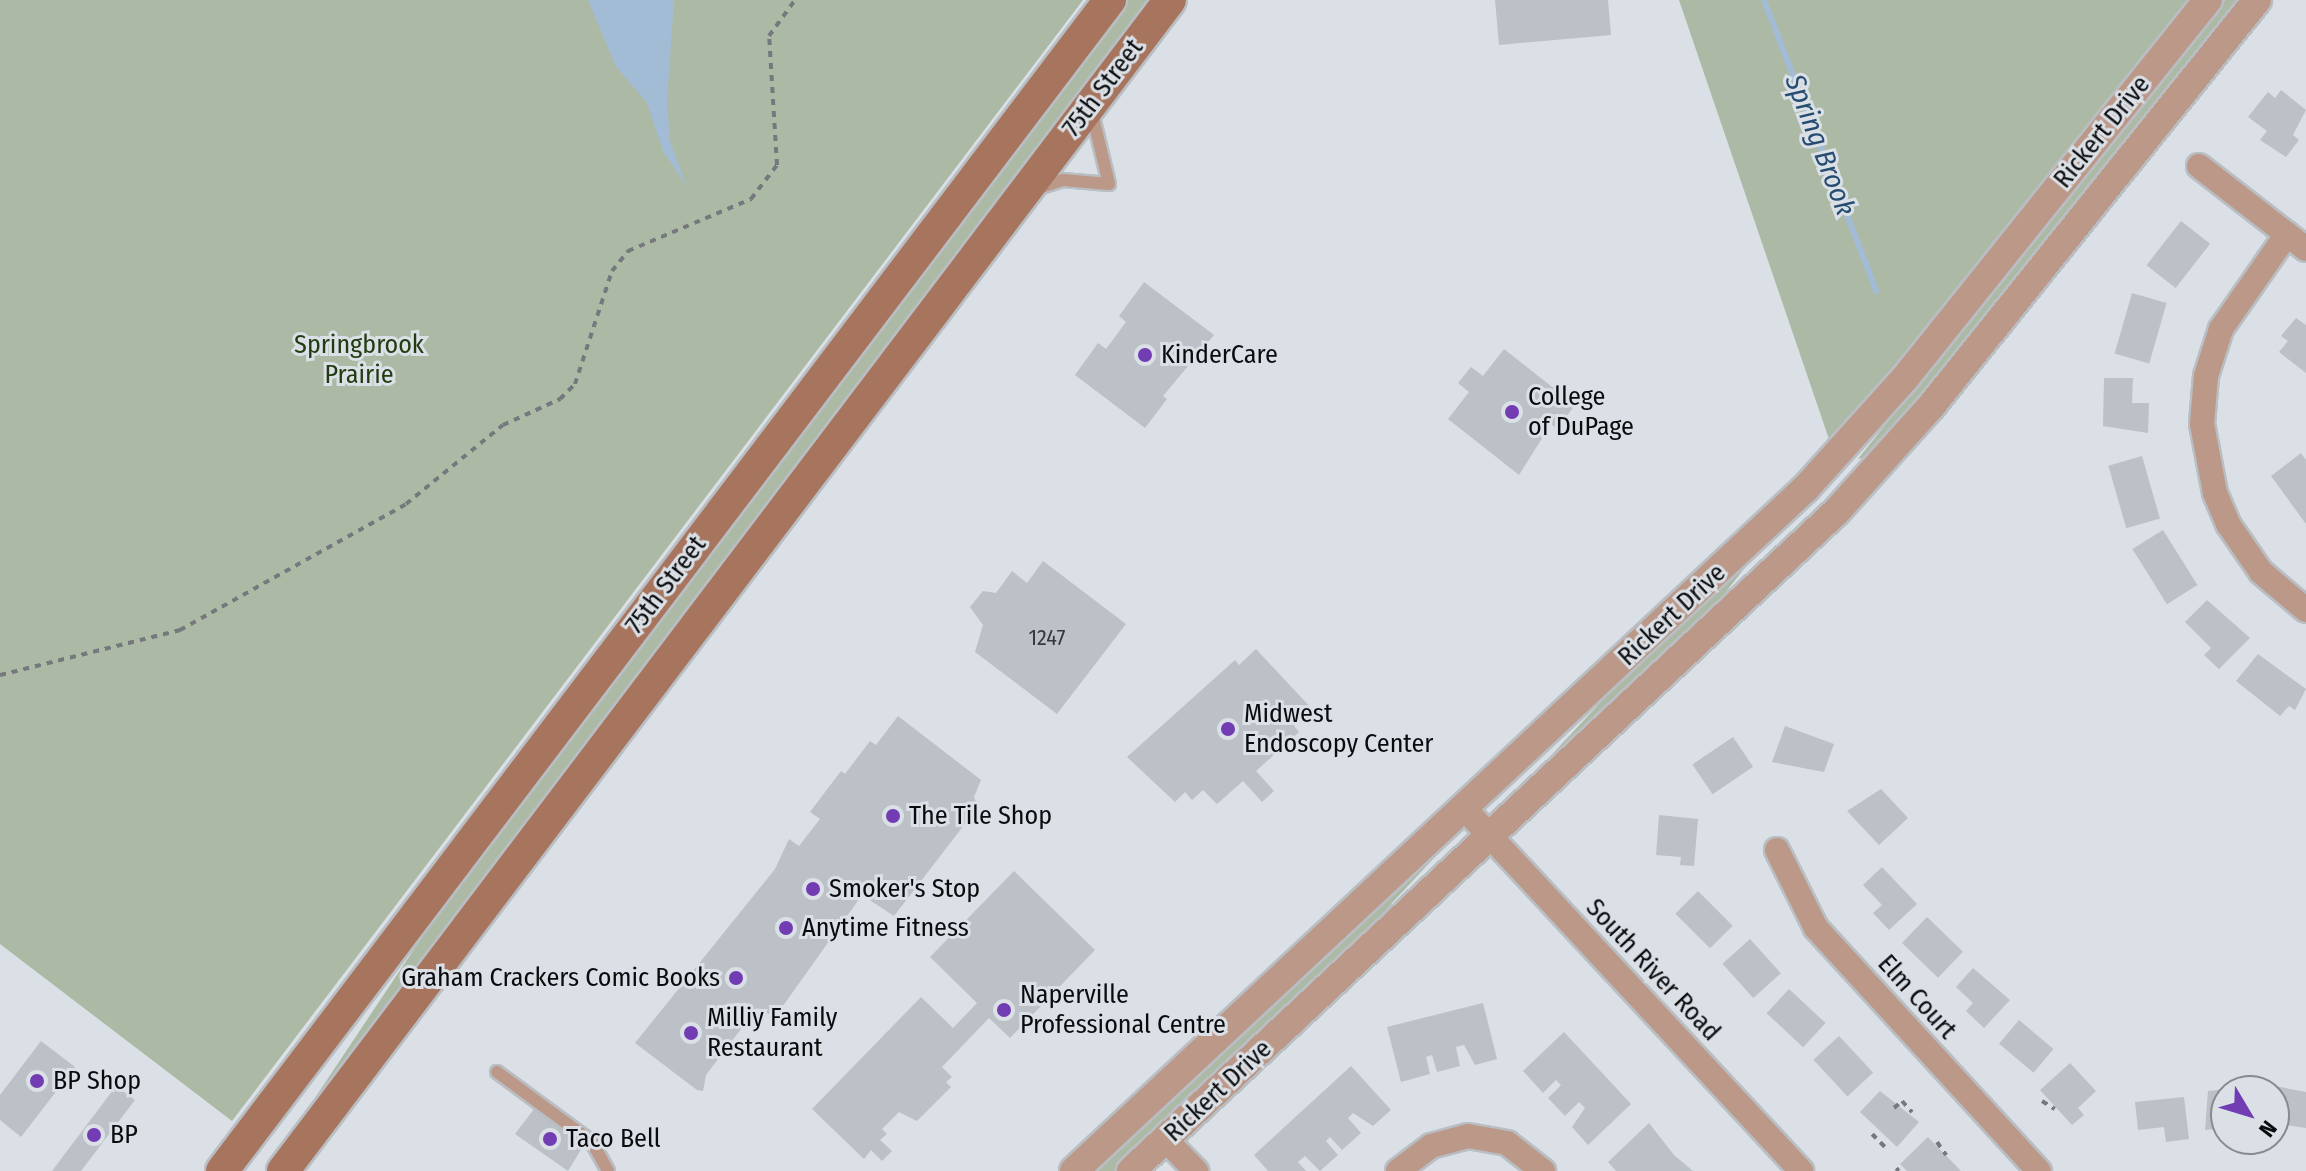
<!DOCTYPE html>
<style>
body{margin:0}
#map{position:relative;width:2306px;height:1171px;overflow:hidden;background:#dae0e6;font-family:"Fira Sans Condensed",sans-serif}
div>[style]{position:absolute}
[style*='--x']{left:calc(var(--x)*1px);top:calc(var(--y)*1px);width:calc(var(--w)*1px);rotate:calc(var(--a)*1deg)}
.green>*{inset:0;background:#abb9a5}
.water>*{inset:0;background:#a3bcd6}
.stream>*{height:6px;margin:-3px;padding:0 3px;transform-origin:3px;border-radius:3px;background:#a3bcd6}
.building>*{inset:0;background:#bbc1c6;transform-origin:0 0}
.path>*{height:4px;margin-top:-2px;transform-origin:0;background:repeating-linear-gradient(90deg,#75787c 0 6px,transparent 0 12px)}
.roads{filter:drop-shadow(2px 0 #b9bec3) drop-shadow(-2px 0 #b9bec3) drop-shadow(0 2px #b9bec3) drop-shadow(0 -2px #b9bec3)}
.service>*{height:12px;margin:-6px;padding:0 6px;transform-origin:6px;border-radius:6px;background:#bb9888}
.minor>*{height:24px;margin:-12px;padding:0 12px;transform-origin:12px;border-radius:12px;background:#bb9888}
.tertiary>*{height:28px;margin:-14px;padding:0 14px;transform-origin:14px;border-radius:14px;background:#bb9888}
.secondary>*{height:32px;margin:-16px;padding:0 16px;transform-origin:16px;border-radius:16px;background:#a7755d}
.dots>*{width:22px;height:22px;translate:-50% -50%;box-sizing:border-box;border:4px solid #dae0e6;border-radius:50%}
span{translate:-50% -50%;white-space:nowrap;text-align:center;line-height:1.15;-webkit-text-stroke:6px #dae0e6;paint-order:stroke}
.number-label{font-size:22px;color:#36383b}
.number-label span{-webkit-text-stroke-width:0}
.street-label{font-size:26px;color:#0a0b0d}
.park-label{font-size:26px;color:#213c11}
.poi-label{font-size:26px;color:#0a0b0d}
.left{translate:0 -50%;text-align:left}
.right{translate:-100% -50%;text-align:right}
.water-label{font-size:28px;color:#264c71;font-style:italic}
.north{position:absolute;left:2210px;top:1075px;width:80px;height:80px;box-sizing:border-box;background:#dae0e6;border:2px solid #878b8f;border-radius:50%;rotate:128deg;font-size:22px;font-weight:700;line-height:32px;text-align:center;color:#0a0b0d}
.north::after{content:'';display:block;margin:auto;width:28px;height:36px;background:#723cb3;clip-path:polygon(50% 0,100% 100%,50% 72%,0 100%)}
</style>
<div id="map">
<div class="green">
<div style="clip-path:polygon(0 0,1083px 0,232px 1121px,0 944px)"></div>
<div style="clip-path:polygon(1124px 0,1157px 0,303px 1128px,297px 1125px,484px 844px)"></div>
<div style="clip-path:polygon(1679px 0,2189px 0,1831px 445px)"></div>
<div style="clip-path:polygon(2225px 0,2244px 0,1912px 414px,1869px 456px,1858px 459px)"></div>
<div style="clip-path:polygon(1751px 560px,1686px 642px,1515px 794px,1628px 673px)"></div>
<div style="clip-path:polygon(1446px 845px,1298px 1004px,1116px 1171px,1092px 1171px)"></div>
</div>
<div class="water">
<div style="clip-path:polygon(588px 0,674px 0,667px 102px,670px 141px,686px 185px,663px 151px,647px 103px,616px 67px)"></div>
</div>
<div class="stream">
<div style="--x:1764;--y:0;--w:312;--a:68.9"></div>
</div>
<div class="building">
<div style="clip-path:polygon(1495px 0,1608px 0,1611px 35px,1499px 45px)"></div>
<div style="clip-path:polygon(2281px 90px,2306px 110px,2293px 135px,2299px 140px,2286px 157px,2260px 140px,2267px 131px,2248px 117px,2268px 92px,2275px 98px)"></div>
<div style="left:2181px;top:221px;width:37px;height:56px;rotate:38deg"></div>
<div style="clip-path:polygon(1144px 282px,1214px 335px,1163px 396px,1167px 399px,1145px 428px,1075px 375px,1098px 343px,1106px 349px,1126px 322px,1119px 316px)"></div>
<div style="left:2132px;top:293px;width:36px;height:63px;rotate:16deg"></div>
<div style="clip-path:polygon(2296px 318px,2306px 325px,2306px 373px,2279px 352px,2288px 341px,2281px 336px)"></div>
<div style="clip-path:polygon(1504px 349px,1575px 405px,1557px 429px,1551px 424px,1519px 475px,1448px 419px,1469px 392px,1458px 383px,1471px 367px,1483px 376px)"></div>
<div style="clip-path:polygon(2104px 378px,2133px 378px,2132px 403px,2149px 403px,2148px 433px,2103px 426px)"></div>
<div style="clip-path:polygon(2301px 453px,2306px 460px,2306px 524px,2271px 476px)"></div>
<div style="left:2142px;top:456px;width:65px;height:35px;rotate:74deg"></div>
<div style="left:2163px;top:530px;width:65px;height:36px;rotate:58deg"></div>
<div style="clip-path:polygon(1043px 561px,1126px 624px,1057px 714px,975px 652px,983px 625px,970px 607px,983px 591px,996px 593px,1012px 571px,1027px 583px)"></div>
<div style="clip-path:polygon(2207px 600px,2250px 638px,2219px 669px,2204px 655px,2211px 648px,2185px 622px)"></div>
<div style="clip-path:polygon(1256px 649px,1312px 709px,1294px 726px,1299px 732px,1256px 771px,1274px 791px,1262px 802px,1243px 781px,1217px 804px,1203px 790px,1192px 800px,1185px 792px,1175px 802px,1127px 757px,1235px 660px,1239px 665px)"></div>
<div style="clip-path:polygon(2258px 654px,2306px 689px,2295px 710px,2289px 706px,2280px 716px,2236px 681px)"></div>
<div style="clip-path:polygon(898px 716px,981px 780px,974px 797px,978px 807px,894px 916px,862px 895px,775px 1017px,757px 1008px,706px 1075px,703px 1091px,697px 1090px,635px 1043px,775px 869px,789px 839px,799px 846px,820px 819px,810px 812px,841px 771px,845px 774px,870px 741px,876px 745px)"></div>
<div style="clip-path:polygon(1785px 726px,1834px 744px,1824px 772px,1772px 762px)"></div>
<div style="left:1733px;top:737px;width:36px;height:49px;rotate:56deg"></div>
<div style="clip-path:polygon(1881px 789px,1908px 818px,1879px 845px,1847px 811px)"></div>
<div style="clip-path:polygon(1659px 815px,1698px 819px,1694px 866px,1680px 865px,1681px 857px,1656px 855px)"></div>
<div style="clip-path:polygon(1882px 867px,1917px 904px,1889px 930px,1873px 913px,1882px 905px,1863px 885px)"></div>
<div style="clip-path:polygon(1014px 871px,1095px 950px,1010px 1038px,989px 1018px,942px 1067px,952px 1077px,946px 1082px,951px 1087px,917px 1121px,899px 1112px,882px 1129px,887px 1134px,880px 1140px,892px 1151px,882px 1161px,871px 1150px,864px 1159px,812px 1109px,921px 997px,953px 1028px,977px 1003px,930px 957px)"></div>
<div style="left:1698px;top:891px;width:49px;height:32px;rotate:45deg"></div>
<div style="left:1927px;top:917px;width:50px;height:36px;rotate:44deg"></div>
<div style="left:1750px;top:939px;width:46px;height:37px;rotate:48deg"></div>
<div style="clip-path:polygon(1973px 968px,2010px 1000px,1984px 1028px,1966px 1011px,1973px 1003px,1956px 987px)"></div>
<div style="left:1789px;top:989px;width:50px;height:33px;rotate:43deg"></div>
<div style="clip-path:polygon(1483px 1003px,1497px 1059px,1475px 1065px,1464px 1045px,1456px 1047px,1460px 1066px,1437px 1072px,1432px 1055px,1426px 1057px,1430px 1074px,1401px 1082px,1387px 1027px)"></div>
<div style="left:2019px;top:1020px;width:45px;height:31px;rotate:40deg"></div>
<div style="clip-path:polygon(1564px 1032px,1631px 1104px,1588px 1145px,1572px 1127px,1585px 1108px,1579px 1102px,1565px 1116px,1548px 1098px,1561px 1085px,1556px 1080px,1543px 1093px,1523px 1071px)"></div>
<div style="left:1839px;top:1036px;width:50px;height:35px;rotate:47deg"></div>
<div style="clip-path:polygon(41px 1041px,75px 1067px,21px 1137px,0 1120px,0 1095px)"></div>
<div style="clip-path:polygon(2070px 1063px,2096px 1091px,2078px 1108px,2084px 1115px,2072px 1125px,2040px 1090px)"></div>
<div style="clip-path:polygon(1351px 1066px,1391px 1110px,1373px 1126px,1353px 1113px,1348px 1118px,1361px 1133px,1342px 1150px,1330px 1137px,1326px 1141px,1338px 1155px,1320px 1171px,1305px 1156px,1298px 1162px,1306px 1171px,1268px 1171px,1254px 1155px)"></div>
<div style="clip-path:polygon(116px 1086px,135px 1100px,81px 1171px,52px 1171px)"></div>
<div style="clip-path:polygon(2275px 1086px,2306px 1092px,2306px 1128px,2274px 1123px)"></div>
<div style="clip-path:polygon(2226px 1089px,2226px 1128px,2205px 1130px,2208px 1091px)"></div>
<div style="clip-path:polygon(1880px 1091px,1919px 1122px,1897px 1147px,1860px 1112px)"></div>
<div style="clip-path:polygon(2184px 1097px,2189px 1139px,2166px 1142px,2164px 1127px,2138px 1130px,2135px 1102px)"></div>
<div style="clip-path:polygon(537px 1105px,585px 1143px,568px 1171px,515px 1134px)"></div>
<div style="clip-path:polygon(1649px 1123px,1674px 1155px,1693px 1171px,1616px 1171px,1608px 1162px)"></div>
<div style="clip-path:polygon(1928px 1137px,1961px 1171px,1907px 1171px,1900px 1164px)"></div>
</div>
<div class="path">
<div style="--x:0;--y:675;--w:186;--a:-14"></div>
<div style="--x:180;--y:630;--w:259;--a:-29.1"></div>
<div style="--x:406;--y:504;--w:125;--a:-39.2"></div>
<div style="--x:503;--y:425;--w:63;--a:-24.5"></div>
<div style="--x:560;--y:399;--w:21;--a:-45"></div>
<div style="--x:575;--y:384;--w:119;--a:-71.9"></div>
<div style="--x:612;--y:271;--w:26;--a:-51"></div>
<div style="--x:628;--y:251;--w:134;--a:-22.9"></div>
<div style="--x:751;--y:199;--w:43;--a:-52.6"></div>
<div style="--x:777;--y:165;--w:129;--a:-93.5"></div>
<div style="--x:769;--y:36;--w:44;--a:-54.2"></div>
<div style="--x:2042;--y:1101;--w:15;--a:32"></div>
<div style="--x:1894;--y:1108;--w:11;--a:-41"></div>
<div style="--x:1902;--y:1101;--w:15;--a:48"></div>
<div style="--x:1872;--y:1134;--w:18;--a:45"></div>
<div style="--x:1937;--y:1142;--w:16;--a:55"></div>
<div style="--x:1896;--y:1168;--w:4;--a:45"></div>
</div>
<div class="roads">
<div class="service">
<div style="--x:1092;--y:113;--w:73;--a:76.5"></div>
<div style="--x:1038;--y:188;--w:26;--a:-18"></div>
<div style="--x:1063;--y:180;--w:46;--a:5"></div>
<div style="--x:497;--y:1072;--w:118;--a:36.4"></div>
<div style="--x:592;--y:1142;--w:33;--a:61"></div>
</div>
<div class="minor">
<div style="--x:2199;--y:166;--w:135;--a:37.8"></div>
<div style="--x:2287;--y:234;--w:116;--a:124.8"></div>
<div style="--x:2221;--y:329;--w:49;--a:107.7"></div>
<div style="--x:2206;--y:376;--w:48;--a:94.8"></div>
<div style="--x:2202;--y:424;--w:70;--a:79.3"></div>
<div style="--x:2215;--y:493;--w:34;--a:67"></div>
<div style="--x:2228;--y:524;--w:58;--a:55.5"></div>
<div style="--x:2261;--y:572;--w:59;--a:40.2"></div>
<div style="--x:1463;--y:807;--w:497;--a:47.1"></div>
<div style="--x:1777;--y:850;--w:87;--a:63.4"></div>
<div style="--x:1816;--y:928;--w:330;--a:47.5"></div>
<div style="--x:1165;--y:1139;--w:45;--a:45.9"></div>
<div style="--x:1398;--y:1171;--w:41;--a:-37.1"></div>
<div style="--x:1431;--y:1146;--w:38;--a:-15"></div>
<div style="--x:1468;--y:1136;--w:40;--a:10"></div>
<div style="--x:1507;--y:1143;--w:46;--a:37.9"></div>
</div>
<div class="tertiary">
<div style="--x:1074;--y:1171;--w:1001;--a:-43.02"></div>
<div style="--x:1806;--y:488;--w:148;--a:-48"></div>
<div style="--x:1905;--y:378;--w:484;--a:-51.3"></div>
<div style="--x:1131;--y:1171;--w:966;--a:-43.07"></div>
<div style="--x:1837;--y:511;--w:142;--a:-48.1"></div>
<div style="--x:1932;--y:405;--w:519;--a:-51.25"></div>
</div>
<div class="secondary">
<div style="--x:222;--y:1171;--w:1470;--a:-52.83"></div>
<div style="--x:283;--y:1171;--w:1469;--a:-52.86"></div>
</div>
</div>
<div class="dots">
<div style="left:1145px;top:355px;background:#723cb3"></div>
<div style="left:1512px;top:412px;background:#723cb3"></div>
<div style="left:1228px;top:729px;background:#723cb3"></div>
<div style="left:893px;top:816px;background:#723cb3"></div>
<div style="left:813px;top:889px;background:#723cb3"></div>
<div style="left:786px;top:928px;background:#723cb3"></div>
<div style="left:736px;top:978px;background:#723cb3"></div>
<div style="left:1004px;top:1010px;background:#723cb3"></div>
<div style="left:691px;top:1033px;background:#723cb3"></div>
<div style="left:37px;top:1081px;background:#723cb3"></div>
<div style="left:94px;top:1135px;background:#723cb3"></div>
<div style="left:550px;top:1139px;background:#723cb3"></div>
</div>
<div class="number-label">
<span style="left:1047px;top:638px">1247</span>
</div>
<div class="street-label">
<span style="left:1103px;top:88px;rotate:-53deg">75th Street</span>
<span style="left:2102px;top:132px;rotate:-51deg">Rickert Drive</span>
<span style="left:666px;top:585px;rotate:-53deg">75th Street</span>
<span style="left:1672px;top:615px;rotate:-43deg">Rickert Drive</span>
<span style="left:1653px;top:970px;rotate:47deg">South River Road</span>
<span style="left:1917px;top:997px;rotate:48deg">Elm Court</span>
<span style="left:1218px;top:1091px;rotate:-43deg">Rickert Drive</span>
</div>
<div class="park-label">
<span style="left:359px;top:360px">Springbrook<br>Prairie</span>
</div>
<div class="poi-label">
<span class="left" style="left:1161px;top:355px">KinderCare</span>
<span class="left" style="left:1528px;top:412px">College<br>of DuPage</span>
<span class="left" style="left:1244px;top:729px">Midwest<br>Endoscopy Center</span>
<span class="left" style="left:909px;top:816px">The Tile Shop</span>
<span class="left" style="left:829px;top:889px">Smoker's Stop</span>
<span class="left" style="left:802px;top:928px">Anytime Fitness</span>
<span class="right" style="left:720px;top:978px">Graham Crackers Comic Books</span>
<span class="left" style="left:1020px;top:1010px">Naperville<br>Professional Centre</span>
<span class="left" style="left:707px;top:1033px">Milliy Family<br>Restaurant</span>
<span class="left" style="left:53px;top:1081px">BP Shop</span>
<span class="left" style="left:110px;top:1135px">BP</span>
<span class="left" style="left:566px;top:1139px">Taco Bell</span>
</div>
<div class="water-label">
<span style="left:1820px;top:145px;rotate:69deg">Spring Brook</span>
</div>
<div class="north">N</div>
</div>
